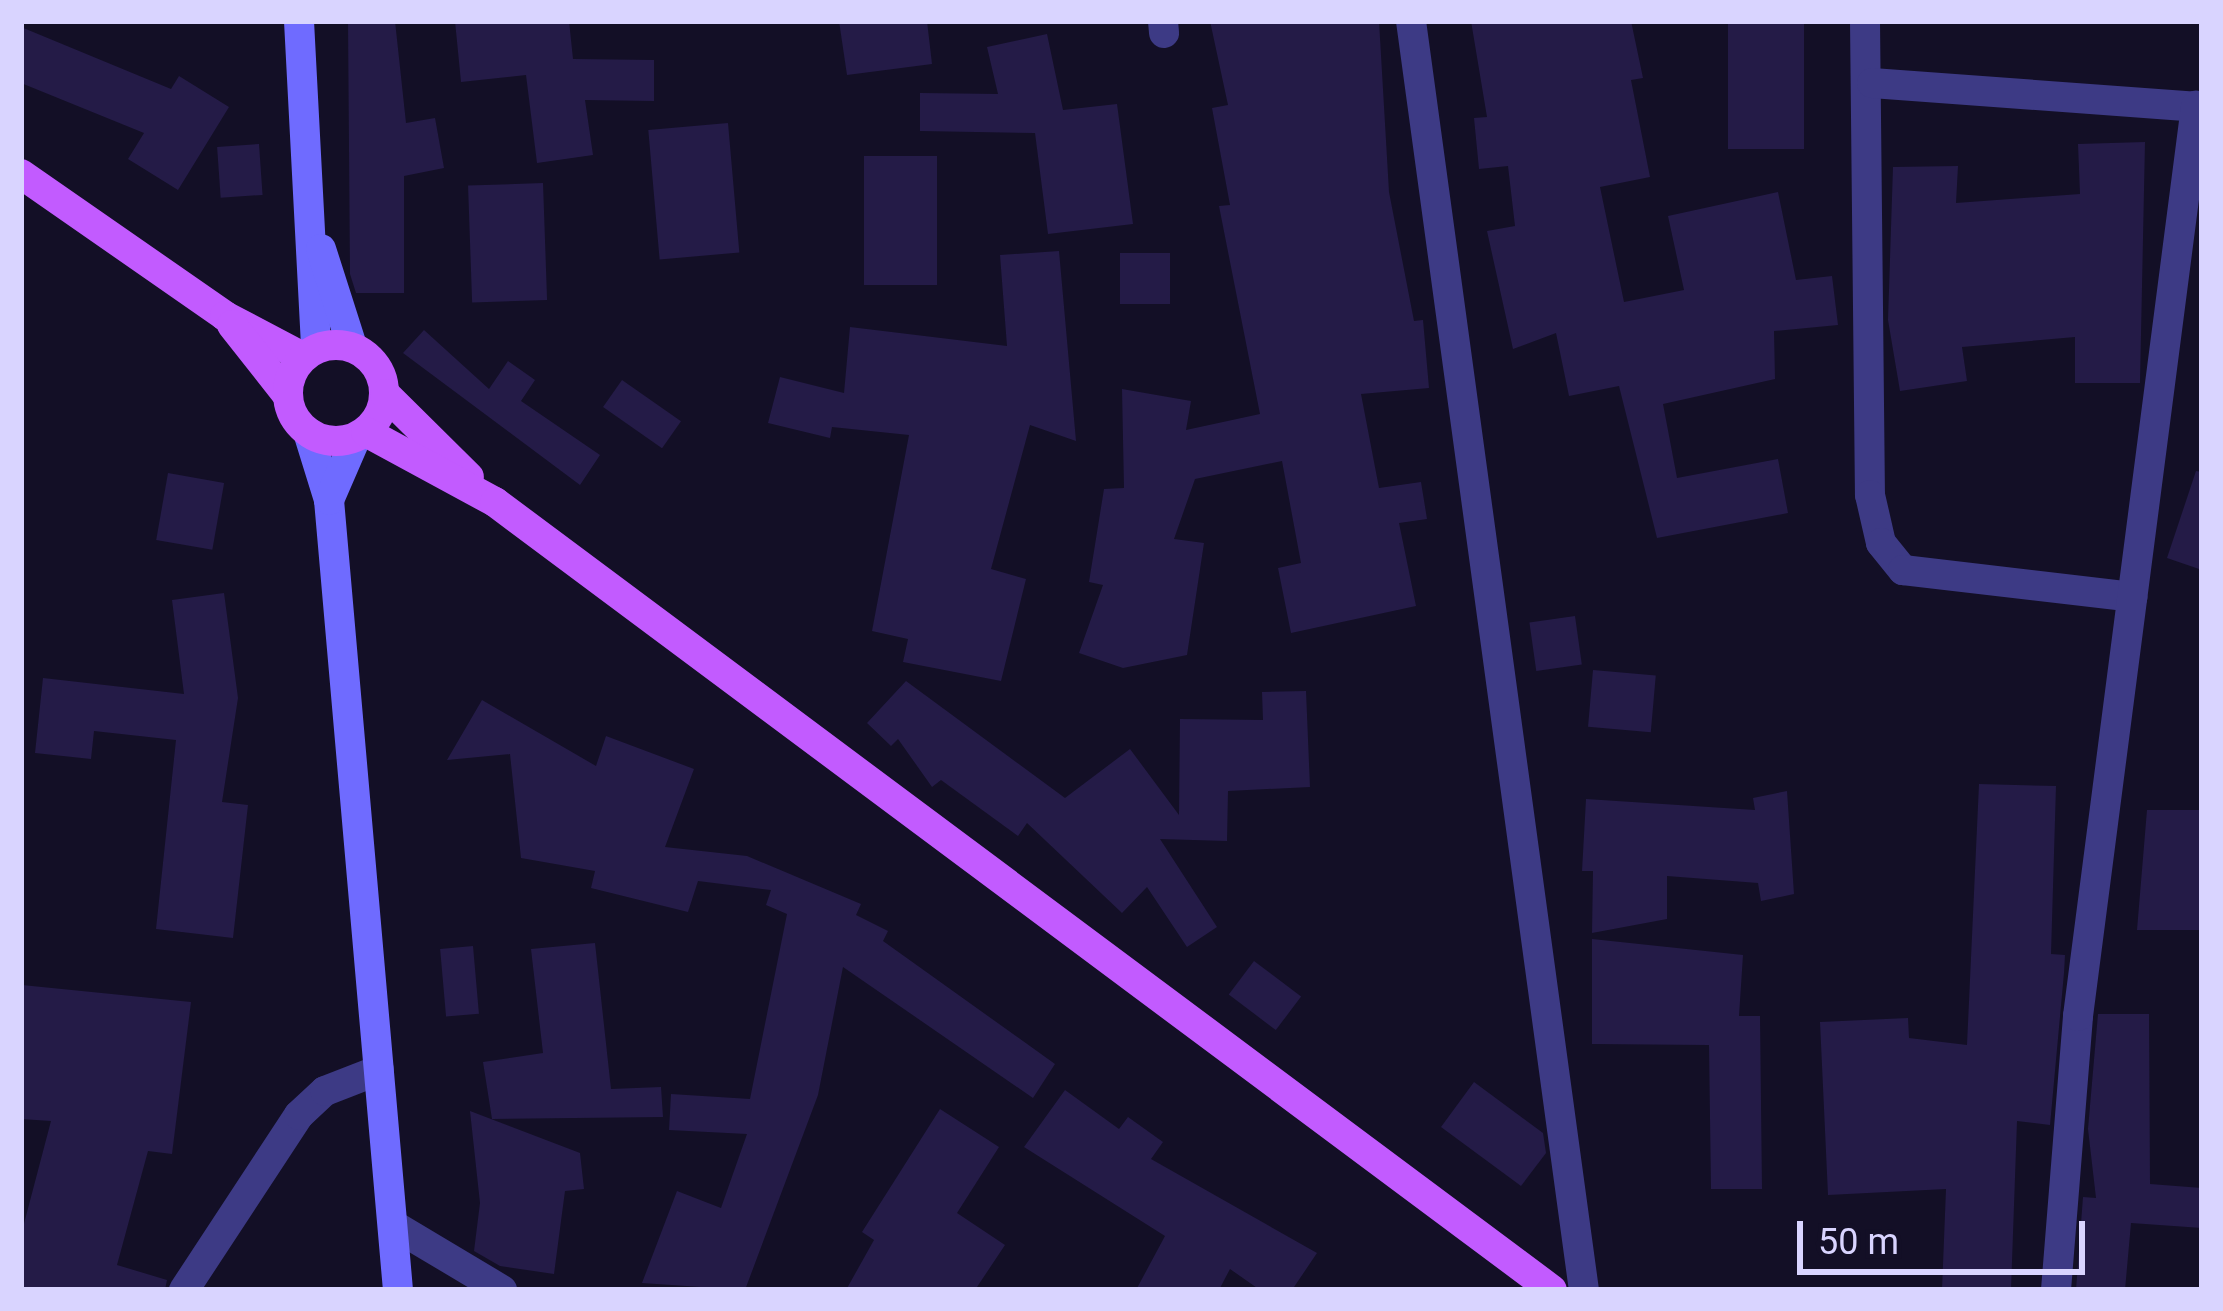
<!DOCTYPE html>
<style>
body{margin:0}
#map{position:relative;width:2223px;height:1311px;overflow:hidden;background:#130f26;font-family:Roboto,sans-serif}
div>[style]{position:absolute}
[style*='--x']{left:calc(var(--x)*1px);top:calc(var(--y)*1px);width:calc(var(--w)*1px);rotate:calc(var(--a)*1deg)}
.building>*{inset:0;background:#241b47;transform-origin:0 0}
.street>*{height:30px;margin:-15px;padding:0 15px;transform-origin:15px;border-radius:15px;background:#3d3a85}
.secondary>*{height:30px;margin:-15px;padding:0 15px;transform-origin:15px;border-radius:15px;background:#6f6bff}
.primary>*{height:30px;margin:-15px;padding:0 15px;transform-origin:15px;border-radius:15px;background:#c25bff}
.primary>.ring{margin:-15px;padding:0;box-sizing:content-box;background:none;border:30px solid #c25bff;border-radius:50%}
span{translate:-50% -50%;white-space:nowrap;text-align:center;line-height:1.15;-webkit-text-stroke:9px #130f26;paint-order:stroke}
.frame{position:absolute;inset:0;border:24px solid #d9d4ff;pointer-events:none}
.scale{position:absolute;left:1797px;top:1221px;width:288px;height:54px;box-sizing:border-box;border:6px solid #d9d4ff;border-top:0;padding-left:15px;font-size:36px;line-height:42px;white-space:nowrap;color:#d9d4ff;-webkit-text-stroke:9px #130f26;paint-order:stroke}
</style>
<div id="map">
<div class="building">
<div style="clip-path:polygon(348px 21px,395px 21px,406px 123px,435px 118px,444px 168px,404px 176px,404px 293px,356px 293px,350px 274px)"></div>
<div style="clip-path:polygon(455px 21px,569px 21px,573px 59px,654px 60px,654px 101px,585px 100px,593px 155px,537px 163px,526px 75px,461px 82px)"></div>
<div style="clip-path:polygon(839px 21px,927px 21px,932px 64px,847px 75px)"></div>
<div style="clip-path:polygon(1210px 21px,1379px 21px,1389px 192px,1414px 321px,1423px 320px,1429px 388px,1361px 394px,1379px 488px,1421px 482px,1427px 519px,1399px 523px,1416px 606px,1291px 633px,1278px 568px,1301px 563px,1282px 461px,1195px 479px,1174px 539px,1204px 543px,1187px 655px,1123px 668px,1079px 653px,1103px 585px,1089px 582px,1104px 489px,1124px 488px,1122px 389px,1191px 401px,1186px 430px,1260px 414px,1219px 206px,1230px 205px,1212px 108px,1228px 105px)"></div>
<div style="clip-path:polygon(1471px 21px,1631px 21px,1643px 78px,1631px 80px,1650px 177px,1600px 187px,1624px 302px,1684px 290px,1668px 216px,1778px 192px,1796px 280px,1832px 276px,1838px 325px,1774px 331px,1775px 379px,1663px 404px,1677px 478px,1778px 459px,1788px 513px,1657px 538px,1619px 386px,1569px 396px,1556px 333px,1513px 349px,1487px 231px,1515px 226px,1508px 166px,1479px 169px,1474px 118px,1487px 117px)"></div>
<div style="left:1728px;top:21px;width:76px;height:128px"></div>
<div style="clip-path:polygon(21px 27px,171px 89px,179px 76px,229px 107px,178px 190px,128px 159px,144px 133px,21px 83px)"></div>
<div style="clip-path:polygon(1047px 34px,1063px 110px,1117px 104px,1133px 224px,1048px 234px,1035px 133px,920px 131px,920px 93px,998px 94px,987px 47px)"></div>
<div style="left:728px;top:123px;width:130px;height:80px;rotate:85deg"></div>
<div style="clip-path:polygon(2145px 142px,2140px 383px,2075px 383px,2075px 337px,1962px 347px,1967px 381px,1900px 391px,1888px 320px,1893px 167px,1958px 166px,1956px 203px,2080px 194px,2078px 144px)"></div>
<div style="left:259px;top:144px;width:51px;height:42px;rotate:86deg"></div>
<div style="left:864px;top:156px;width:73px;height:129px"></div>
<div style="left:543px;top:183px;width:117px;height:75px;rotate:88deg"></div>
<div style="clip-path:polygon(1059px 251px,1076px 441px,1030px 425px,991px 569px,1026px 579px,1001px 681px,903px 662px,908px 639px,872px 631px,909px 435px,832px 427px,830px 438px,768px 423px,780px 377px,844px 393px,850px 327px,1007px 346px,1000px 255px)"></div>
<div style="left:1120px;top:253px;width:50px;height:51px"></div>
<div style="clip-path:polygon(424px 330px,489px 389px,508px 361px,535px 380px,521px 401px,600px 455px,580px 485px,403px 353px)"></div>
<div style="left:622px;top:380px;width:72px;height:33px;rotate:35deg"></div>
<div style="clip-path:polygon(2196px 471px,2202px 472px,2202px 570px,2167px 558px)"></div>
<div style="left:168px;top:473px;width:57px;height:68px;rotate:10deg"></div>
<div style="clip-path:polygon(224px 593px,238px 698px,222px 802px,248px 805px,233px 938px,156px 929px,176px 740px,94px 731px,91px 759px,35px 753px,43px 678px,184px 694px,172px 600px)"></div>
<div style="left:1575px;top:616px;width:49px;height:46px;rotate:82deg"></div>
<div style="left:1593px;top:670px;width:63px;height:57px;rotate:5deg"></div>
<div style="clip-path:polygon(906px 681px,1065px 798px,1130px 749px,1179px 815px,1180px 719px,1263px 720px,1262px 692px,1306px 691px,1310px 787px,1228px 791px,1227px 841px,1160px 839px,1217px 927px,1187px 947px,1147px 887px,1122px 913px,1027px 823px,1018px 836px,941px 780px,932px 787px,898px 739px,891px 746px,867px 723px)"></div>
<div style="clip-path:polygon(482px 700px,596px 766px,606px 736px,694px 769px,665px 847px,747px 856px,861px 904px,856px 915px,888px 931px,883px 941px,1055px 1064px,1033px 1098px,843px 967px,818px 1095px,745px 1290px,642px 1283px,677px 1191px,721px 1208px,747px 1134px,669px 1130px,671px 1094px,750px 1099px,787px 914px,766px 905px,771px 890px,698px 881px,688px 912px,591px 888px,595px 871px,521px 858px,510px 754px,447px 760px)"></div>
<div style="clip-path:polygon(1979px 784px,2056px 786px,2051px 954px,2065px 955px,2064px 973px,2050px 1125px,2017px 1121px,2011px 1290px,1942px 1290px,1946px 1189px,1828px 1195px,1820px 1022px,1908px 1018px,1909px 1038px,1967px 1045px)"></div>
<div style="clip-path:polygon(1787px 791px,1794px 894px,1761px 901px,1758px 883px,1667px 876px,1667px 919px,1592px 933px,1593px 871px,1582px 871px,1586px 799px,1755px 810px,1753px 798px)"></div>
<div style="clip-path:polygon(2147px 810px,2202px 810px,2202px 930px,2137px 930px)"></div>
<div style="clip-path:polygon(1592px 939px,1743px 955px,1739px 1016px,1760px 1016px,1762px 1189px,1711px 1189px,1709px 1045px,1592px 1044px)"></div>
<div style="clip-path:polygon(595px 943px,611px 1089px,661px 1087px,663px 1117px,492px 1119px,483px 1062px,543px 1053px,531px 949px)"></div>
<div style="left:473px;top:946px;width:68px;height:33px;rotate:85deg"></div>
<div style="left:1254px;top:961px;width:59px;height:42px;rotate:37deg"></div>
<div style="clip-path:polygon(22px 985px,191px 1002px,172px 1154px,148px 1151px,117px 1265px,167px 1280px,165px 1290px,21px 1290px,21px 1235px,51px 1121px,21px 1119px)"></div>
<div style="clip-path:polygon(2098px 1014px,2149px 1014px,2150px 1184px,2202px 1188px,2202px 1228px,2131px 1223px,2125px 1290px,2076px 1290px,2083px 1197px,2096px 1198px,2088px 1129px)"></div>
<div style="clip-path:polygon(1474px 1082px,1543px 1133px,1546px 1153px,1521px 1186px,1441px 1127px)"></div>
<div style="clip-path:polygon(1065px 1090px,1119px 1129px,1128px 1117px,1163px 1142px,1151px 1159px,1317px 1253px,1292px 1290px,1260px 1290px,1230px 1269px,1219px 1290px,1136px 1290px,1165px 1236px,1024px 1147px)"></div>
<div style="clip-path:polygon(940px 1109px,999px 1147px,957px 1213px,1005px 1245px,975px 1290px,846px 1290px,874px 1240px,862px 1232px)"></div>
<div style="clip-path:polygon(470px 1111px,580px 1153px,584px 1189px,565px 1191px,554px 1274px,500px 1266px,474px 1251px,480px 1203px)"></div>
</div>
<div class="street">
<div style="--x:1163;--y:21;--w:12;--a:85"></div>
<div style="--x:1411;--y:21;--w:1281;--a:82.24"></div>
<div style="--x:1865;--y:21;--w:474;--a:89.4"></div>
<div style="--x:1870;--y:495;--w:49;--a:77.1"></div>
<div style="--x:1881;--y:543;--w:35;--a:51"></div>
<div style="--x:1903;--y:570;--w:231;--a:6.7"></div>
<div style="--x:1872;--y:83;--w:331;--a:4.2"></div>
<div style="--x:393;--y:1225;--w:127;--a:30.8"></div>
<div style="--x:184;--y:1290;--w:209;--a:-56.7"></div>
<div style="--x:299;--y:1115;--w:35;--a:-43"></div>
<div style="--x:325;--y:1091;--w:58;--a:-21.3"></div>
<div style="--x:2056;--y:1290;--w:275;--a:-85.4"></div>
<div style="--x:2078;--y:1016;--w:918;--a:-82.61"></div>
</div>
<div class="secondary">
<div style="--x:299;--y:21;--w:328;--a:87"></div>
<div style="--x:321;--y:249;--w:102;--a:72.3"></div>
<div style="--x:308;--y:432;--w:71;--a:72.8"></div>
<div style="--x:329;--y:500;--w:793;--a:85.01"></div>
<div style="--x:329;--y:500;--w:68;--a:-66.5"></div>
</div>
<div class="primary">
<div style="--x:21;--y:174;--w:249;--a:34.8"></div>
<div style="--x:225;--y:316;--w:88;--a:27.7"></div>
<div style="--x:232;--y:325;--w:90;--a:51.7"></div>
<div class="ring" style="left:288px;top:345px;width:66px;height:66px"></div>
<div style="--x:385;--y:394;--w:118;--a:44.7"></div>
<div style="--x:366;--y:432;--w:147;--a:28.5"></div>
<div style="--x:495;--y:502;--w:1318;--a:36.7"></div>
</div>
<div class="frame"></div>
<div class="scale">50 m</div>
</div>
